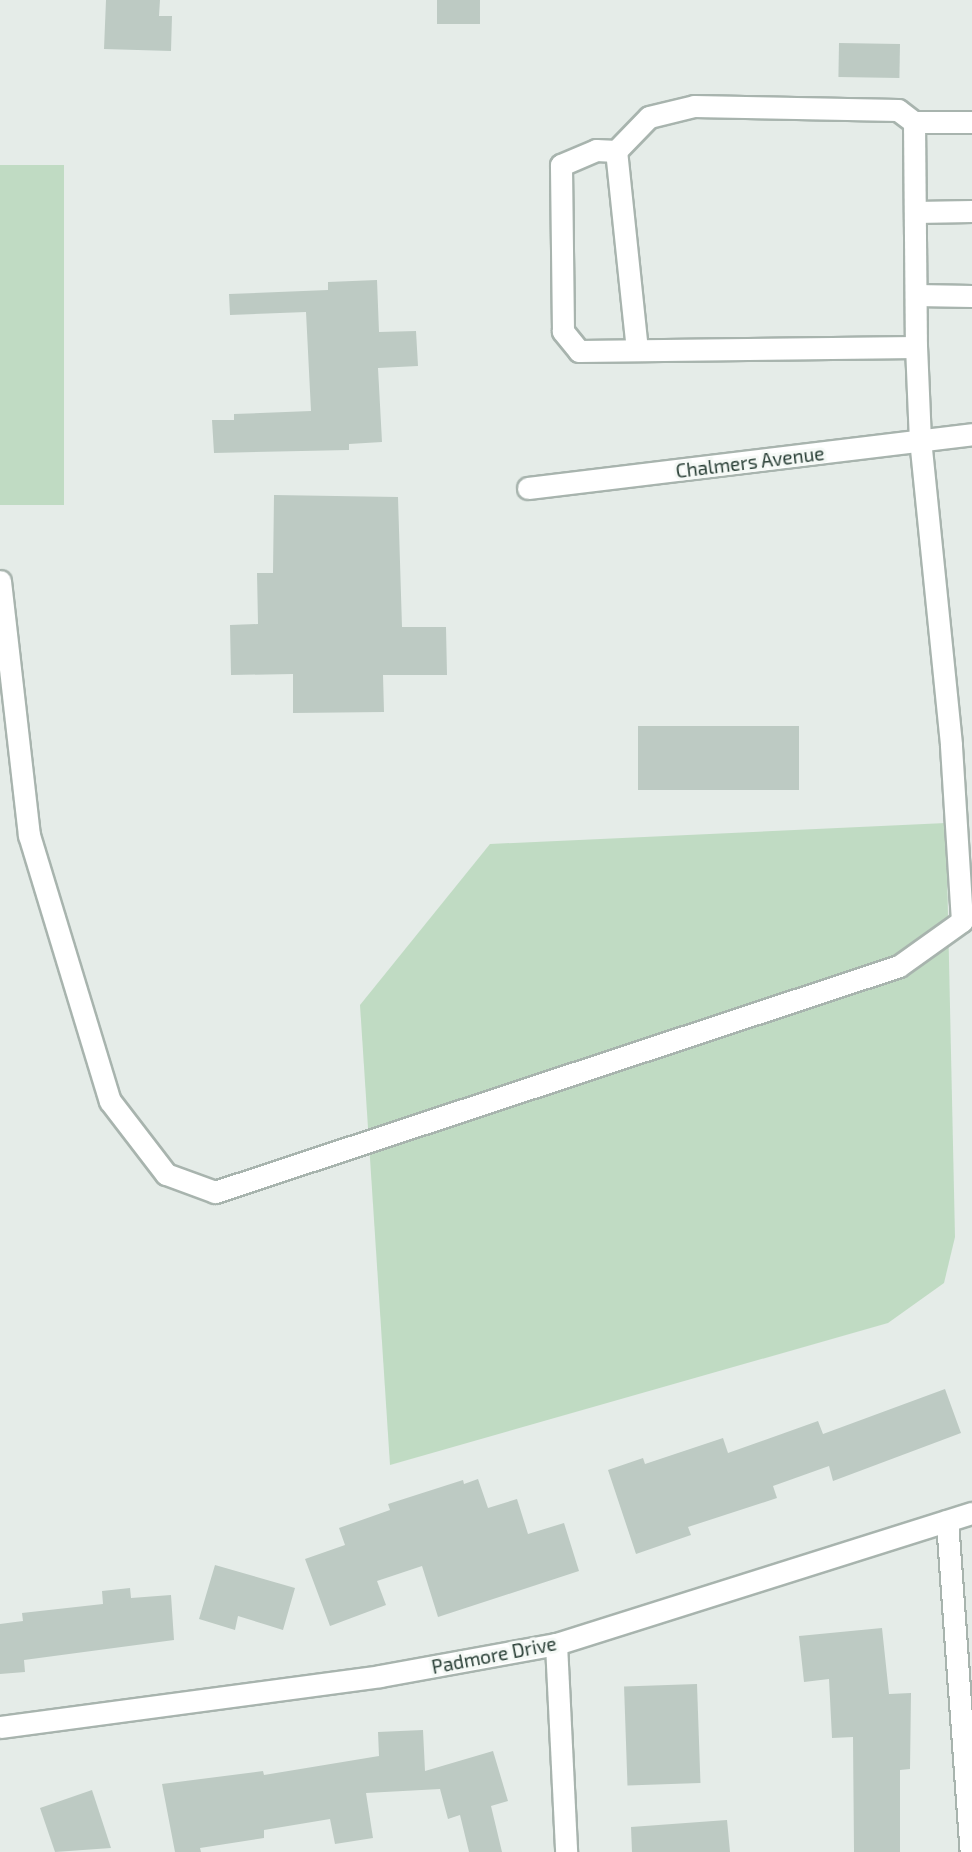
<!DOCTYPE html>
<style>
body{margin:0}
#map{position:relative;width:972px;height:1852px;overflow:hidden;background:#e5ece8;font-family:"Exo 2",sans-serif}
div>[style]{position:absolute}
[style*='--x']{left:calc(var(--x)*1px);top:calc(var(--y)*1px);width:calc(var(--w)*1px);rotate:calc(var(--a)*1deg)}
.green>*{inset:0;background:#c0dbc3;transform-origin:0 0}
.building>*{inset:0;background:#bdcac3;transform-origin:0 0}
.roads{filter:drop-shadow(2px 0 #a8b4ae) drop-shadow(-2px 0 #a8b4ae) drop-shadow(0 2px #a8b4ae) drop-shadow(0 -2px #a8b4ae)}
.minor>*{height:21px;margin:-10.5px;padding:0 10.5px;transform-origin:10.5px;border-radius:10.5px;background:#fff}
span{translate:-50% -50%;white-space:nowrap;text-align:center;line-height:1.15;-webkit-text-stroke:6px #f5f9f6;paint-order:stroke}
.street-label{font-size:19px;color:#263c33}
</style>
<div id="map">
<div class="green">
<div style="left:0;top:165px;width:64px;height:340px"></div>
<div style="clip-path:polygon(946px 823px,955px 1237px,944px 1283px,888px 1323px,390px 1465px,360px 1005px,490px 844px)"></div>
</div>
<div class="building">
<div style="clip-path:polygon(106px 0,160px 0,159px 16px,172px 16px,171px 51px,104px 49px)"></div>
<div style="left:437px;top:0;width:43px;height:24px"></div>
<div style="left:839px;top:43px;width:61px;height:34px;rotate:1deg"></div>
<div style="clip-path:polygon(377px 280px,379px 332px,416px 331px,418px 366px,378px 368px,382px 442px,349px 444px,349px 450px,214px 453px,212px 420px,234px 420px,234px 414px,311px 411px,306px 312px,230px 315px,229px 294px,328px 290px,328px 282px)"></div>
<div style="clip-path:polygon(274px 495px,398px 497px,402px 627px,446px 627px,447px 675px,383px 675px,384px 712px,293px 713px,293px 674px,231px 675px,230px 625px,258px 624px,257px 573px,273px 573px)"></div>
<div style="left:638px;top:726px;width:161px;height:64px"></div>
<div style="clip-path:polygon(945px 1389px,961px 1433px,833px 1481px,829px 1466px,773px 1486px,777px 1498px,688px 1527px,691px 1535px,636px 1554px,608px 1470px,643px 1458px,645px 1464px,723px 1438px,728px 1453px,818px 1421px,823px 1434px)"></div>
<div style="clip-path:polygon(478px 1479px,488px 1508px,517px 1499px,528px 1534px,564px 1523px,579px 1571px,438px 1617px,422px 1566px,377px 1581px,386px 1605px,330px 1626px,305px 1559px,345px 1545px,339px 1528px,390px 1510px,388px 1504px,463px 1480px,464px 1484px)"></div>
<div style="clip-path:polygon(215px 1565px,295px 1588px,283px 1630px,238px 1616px,235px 1630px,199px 1619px)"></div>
<div style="clip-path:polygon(130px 1588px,131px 1598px,171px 1595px,174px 1640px,24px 1660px,25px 1672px,0 1674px,0 1624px,23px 1621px,22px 1613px,103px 1604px,102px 1591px)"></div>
<div style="clip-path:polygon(882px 1628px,889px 1694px,911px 1693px,910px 1769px,900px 1770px,900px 1852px,854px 1852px,853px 1737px,832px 1738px,829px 1679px,804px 1682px,799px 1636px)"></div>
<div style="left:697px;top:1684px;width:99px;height:73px;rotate:88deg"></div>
<div style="clip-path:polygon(423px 1730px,425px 1771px,493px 1751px,508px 1801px,491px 1806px,502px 1852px,469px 1852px,460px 1815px,448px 1819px,440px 1789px,366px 1793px,373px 1838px,335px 1844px,330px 1819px,264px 1830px,264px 1838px,200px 1848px,201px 1852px,175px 1852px,162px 1784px,263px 1771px,264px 1775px,379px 1756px,378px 1732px)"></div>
<div style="clip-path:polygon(92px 1790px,111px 1848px,55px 1852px,40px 1808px)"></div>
<div style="clip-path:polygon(727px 1820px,730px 1852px,632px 1852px,631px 1827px)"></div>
</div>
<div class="roads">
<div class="minor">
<div style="--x:914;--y:122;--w:58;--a:0"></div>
<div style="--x:915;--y:212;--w:57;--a:-1"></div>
<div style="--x:916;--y:295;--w:56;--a:1"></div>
<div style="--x:637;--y:350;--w:200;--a:-96"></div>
<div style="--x:616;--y:151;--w:47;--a:-45.9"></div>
<div style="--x:649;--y:117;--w:46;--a:-13.7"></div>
<div style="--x:694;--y:106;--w:204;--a:1.1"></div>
<div style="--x:898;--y:110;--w:20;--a:37"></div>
<div style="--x:914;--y:122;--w:225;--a:89.5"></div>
<div style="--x:528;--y:488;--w:447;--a:-6.9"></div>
<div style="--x:0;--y:581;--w:256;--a:83.5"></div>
<div style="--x:29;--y:835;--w:278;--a:73.1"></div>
<div style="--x:110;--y:1101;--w:92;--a:52.5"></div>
<div style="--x:166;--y:1174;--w:52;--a:20.2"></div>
<div style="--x:215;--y:1192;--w:720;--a:-18.28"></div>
<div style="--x:899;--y:966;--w:77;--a:-35.5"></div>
<div style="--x:962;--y:921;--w:177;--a:-93.6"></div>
<div style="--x:951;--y:744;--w:305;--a:-95.8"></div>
<div style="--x:920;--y:441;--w:94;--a:-92.4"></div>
<div style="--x:916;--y:347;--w:337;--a:179.3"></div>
<div style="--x:579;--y:351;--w:26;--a:-129"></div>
<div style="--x:563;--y:331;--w:166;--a:-90.7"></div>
<div style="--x:561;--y:165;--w:38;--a:-23"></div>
<div style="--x:596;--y:150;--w:20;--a:3"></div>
<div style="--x:947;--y:1521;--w:332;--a:85.9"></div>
<div style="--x:556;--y:1644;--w:208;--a:87.2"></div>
<div style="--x:0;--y:1727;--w:383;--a:-7.6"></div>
<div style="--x:380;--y:1676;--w:179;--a:-10.3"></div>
<div style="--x:556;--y:1644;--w:436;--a:-17.5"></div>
</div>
</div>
<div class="street-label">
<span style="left:750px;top:462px;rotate:-7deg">Chalmers Avenue</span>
<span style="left:494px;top:1655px;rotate:-11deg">Padmore Drive</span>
</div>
</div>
